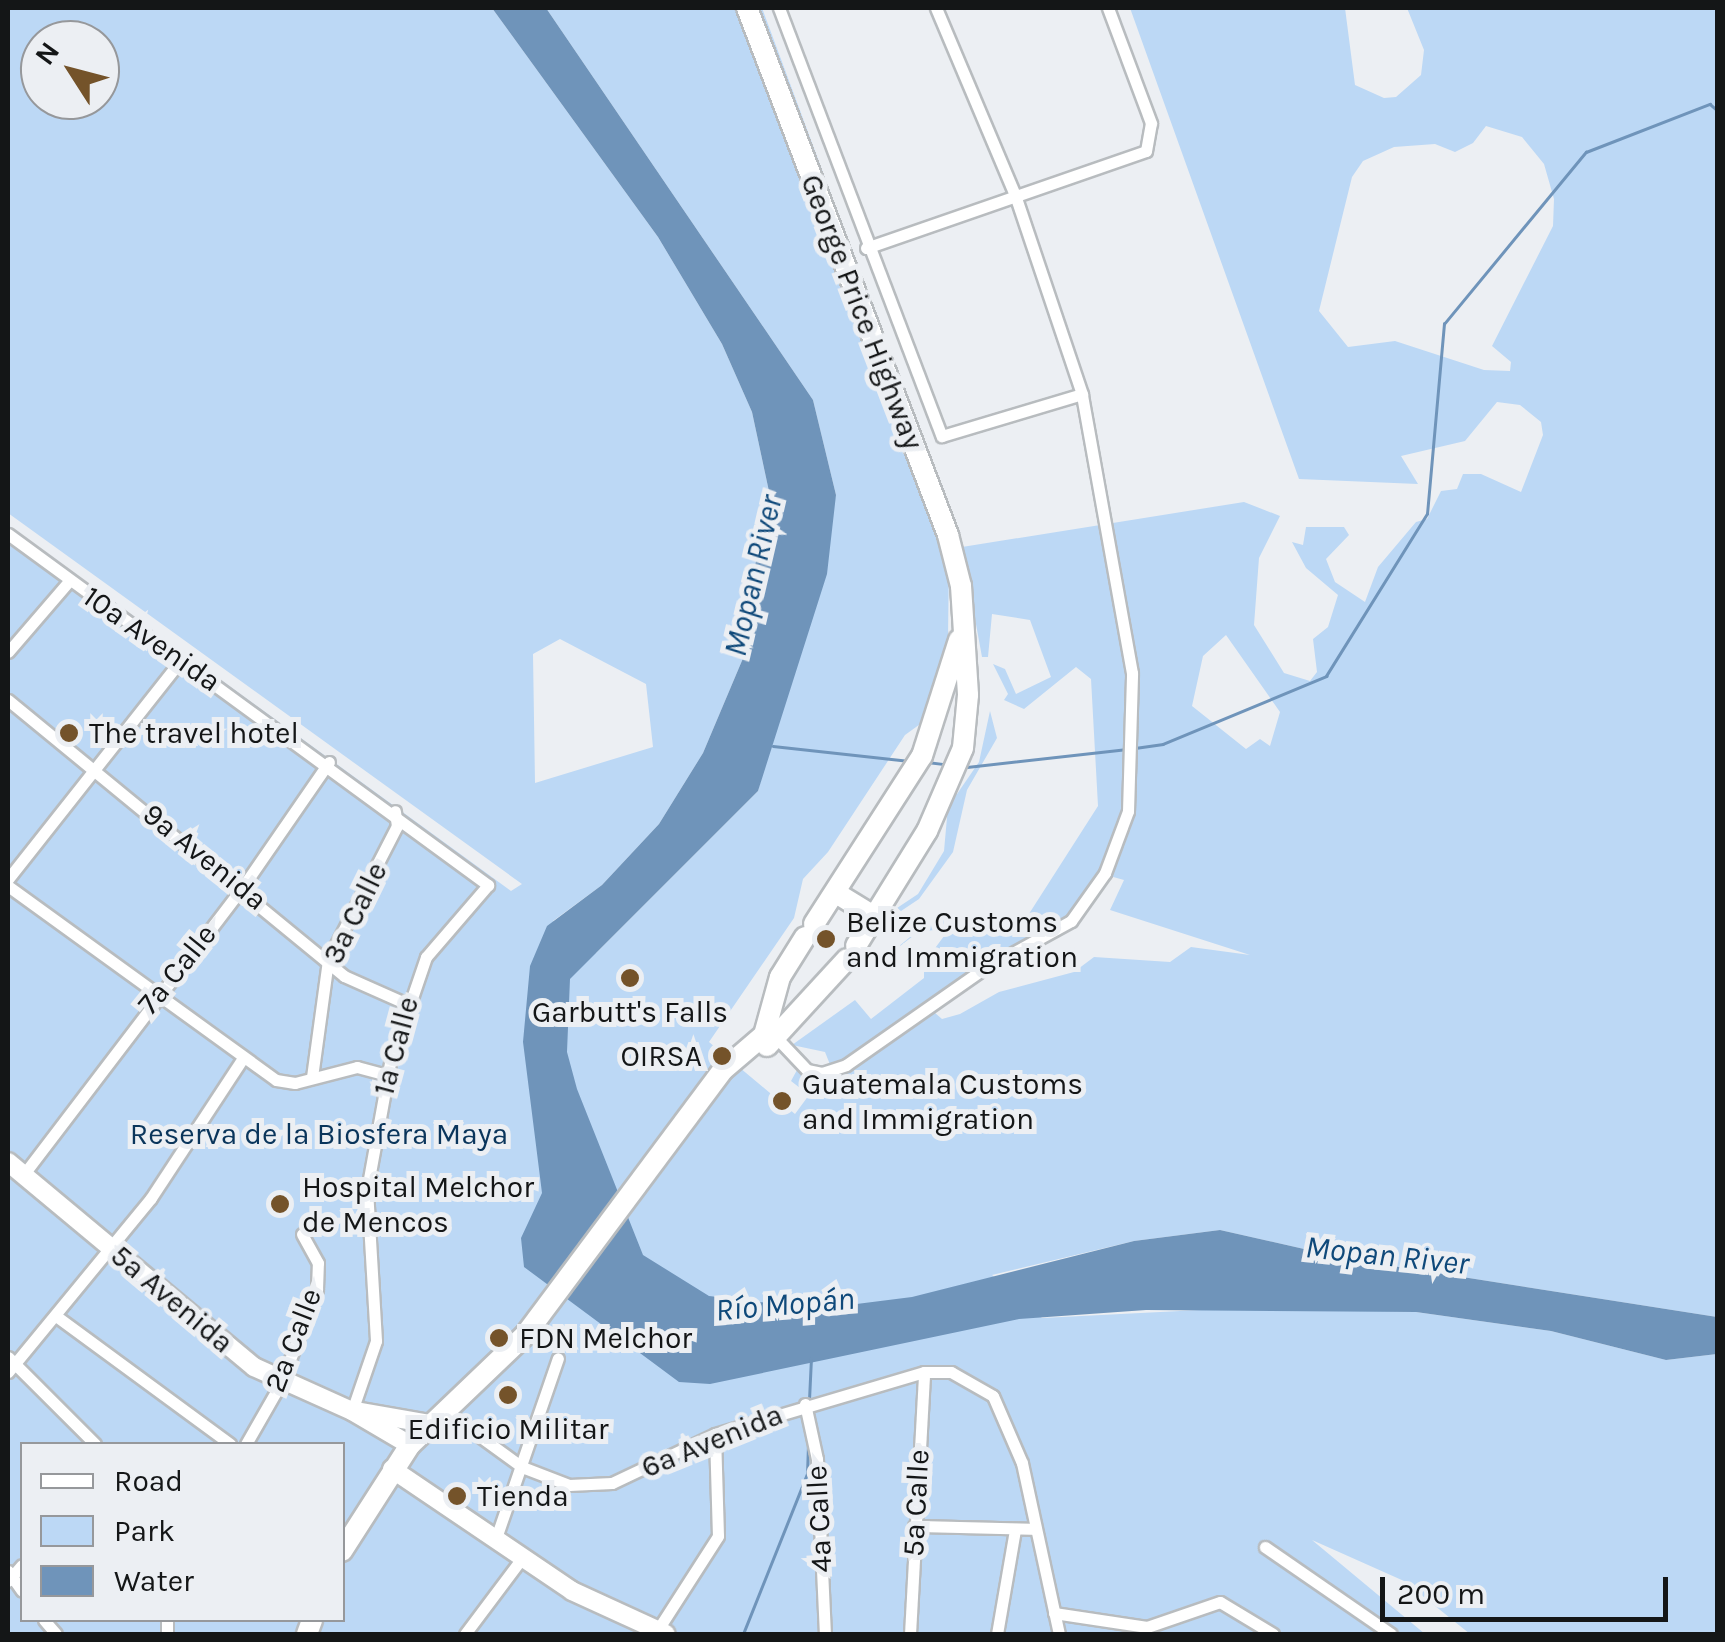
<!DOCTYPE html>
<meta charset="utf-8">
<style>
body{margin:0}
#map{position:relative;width:1725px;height:1642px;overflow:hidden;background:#eceff3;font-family:Karla,sans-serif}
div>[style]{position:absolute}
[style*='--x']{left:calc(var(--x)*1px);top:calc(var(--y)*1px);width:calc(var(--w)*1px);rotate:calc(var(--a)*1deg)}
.green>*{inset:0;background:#bcd8f5}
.water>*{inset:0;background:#6f94ba}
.stream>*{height:2.5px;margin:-1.25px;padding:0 1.25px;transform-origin:1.25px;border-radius:1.25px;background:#6f94ba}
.roads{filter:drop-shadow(2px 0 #b8bcbf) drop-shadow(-2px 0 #b8bcbf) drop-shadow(0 2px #b8bcbf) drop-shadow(0 -2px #b8bcbf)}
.street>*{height:11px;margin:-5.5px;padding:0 5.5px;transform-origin:5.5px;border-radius:5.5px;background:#fff}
.secondary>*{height:18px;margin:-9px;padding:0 9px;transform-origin:9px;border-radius:9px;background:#fff}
.highway>*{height:20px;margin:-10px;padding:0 10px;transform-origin:10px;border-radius:10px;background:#fff}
.dots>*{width:28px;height:28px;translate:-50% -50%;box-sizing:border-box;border:5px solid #eceff3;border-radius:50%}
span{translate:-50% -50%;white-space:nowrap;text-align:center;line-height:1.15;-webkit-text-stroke:10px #eceff3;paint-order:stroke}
.street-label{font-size:30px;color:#141617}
.poi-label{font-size:30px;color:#141617}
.left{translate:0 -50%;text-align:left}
.right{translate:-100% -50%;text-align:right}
.park-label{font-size:30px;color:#0a355b}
.water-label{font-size:32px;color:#0f497a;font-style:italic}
.frame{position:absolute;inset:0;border:10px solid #141617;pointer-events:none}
.legend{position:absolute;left:20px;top:1442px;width:325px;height:180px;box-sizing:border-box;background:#eceff3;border:2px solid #96989b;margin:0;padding:12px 18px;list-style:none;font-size:30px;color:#141617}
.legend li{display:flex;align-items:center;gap:20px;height:50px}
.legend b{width:50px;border:2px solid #96989b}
.north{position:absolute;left:20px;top:20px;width:100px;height:100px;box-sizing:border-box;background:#eceff3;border:2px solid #96989b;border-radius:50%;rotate:306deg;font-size:28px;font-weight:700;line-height:40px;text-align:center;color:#141617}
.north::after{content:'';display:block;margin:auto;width:35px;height:45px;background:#74532a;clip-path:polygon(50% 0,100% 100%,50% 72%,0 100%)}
.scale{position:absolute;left:1380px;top:1577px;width:288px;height:45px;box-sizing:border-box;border:5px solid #141617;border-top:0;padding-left:12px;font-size:30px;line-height:35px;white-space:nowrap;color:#141617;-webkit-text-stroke:8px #eceff3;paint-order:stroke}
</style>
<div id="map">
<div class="green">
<div style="clip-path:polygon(evenodd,8px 8px,492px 8px,658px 237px,722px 344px,752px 412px,770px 496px,753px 575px,752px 637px,703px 753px,659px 824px,602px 885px,553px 921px,596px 953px,758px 791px,836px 495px,813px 400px,546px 8px,762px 8px,962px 547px,1244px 502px,1280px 516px,1259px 558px,1254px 625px,1284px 673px,1310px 681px,1317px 672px,1313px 639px,1328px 627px,1338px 595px,1306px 568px,1292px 542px,1303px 545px,1306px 527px,1344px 527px,1349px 535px,1326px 559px,1335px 582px,1365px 602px,1378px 567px,1416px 522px,1427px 519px,1441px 491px,1457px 489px,1463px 474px,1481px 474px,1521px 492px,1543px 435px,1541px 422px,1520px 405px,1497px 402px,1465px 441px,1401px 456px,1418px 484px,1299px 479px,1130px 8px,1345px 8px,1355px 85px,1384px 98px,1396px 97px,1421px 75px,1424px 50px,1407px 8px,1717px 8px,1717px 1317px,1348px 1259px,1220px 1230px,1134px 1241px,992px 1275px,1042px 1318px,1259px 1307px,1416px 1312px,1551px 1331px,1666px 1360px,1717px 1354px,1717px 1634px,1470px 1634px,1404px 1581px,1312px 1540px,1425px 1634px,8px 1634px,8px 525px,511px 891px,522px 884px,8px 513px,8px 8px,40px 40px,100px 40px,100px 100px,40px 100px,40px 40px,8px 8px,1486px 126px,1522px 137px,1544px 164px,1554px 199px,1553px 226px,1492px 346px,1511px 362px,1510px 371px,1484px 370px,1395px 341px,1348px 347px,1319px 311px,1352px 177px,1363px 161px,1394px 147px,1435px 144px,1455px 152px,1473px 143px,1486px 126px,8px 8px,962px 548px,982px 657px,988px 657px,992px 614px,1030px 620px,1051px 677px,1016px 694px,1005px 669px,993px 664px,1008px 694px,1004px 700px,1024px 709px,1076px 667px,1091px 679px,1098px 806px,1018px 931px,936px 916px,867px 972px,918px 932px,950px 928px,924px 963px,924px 978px,871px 1019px,855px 1000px,792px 1045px,825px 1052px,833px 1072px,797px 1070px,791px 1081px,809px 1095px,795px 1114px,709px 1042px,794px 918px,803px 879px,828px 852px,905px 735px,923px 722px,948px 639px,949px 556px,962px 548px,8px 8px,1226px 635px,1280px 712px,1270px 746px,1260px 739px,1246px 749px,1192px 706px,1203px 656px,1226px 635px,8px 8px,560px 639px,646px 684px,653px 747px,535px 783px,533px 654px,560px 639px,8px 8px,1099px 873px,1124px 880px,1110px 910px,1250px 955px,1191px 947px,1170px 962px,1094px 957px,1074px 972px,999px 992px,960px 1014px,942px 1019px,934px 1012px,934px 1002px,972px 970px,1074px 918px,1099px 873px,8px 8px,22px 1444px,342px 1444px,342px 1620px,22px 1620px,22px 1444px)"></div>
<div style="clip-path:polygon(990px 711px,997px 738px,967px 790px,953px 852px,919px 899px,901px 911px,897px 908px,918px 894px,944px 851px,949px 795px,957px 794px,979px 762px)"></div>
</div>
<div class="water">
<div style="clip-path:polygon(492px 8px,546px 8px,813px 400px,836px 495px,827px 574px,758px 791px,570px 979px,567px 1052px,577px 1089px,643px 1255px,709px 1296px,817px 1309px,912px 1297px,1134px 1241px,1220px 1230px,1348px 1259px,1717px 1317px,1717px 1354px,1666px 1360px,1551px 1331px,1416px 1312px,1146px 1310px,1019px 1319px,710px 1384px,679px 1382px,524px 1267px,521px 1238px,542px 1193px,523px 1042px,530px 966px,547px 926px,602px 885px,659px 824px,703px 753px,752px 637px,753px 575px,770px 496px,752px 412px,722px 344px,658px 237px)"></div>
</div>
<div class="stream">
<div style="--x:773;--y:746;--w:137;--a:6.3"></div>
<div style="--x:1135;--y:748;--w:28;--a:-8"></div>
<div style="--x:1163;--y:744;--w:177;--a:-22.6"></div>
<div style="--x:1326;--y:676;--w:191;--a:-58.1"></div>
<div style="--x:1427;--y:514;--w:191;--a:-84.9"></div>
<div style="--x:1444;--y:324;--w:223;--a:-50.5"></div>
<div style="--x:1586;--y:152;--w:133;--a:-21.2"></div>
<div style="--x:1710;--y:104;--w:11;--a:41"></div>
<div style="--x:927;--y:762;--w:17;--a:7"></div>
<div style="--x:967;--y:767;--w:161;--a:-6.4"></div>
<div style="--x:809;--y:1400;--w:42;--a:-87.3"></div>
<div style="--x:743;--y:1634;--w:172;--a:-68.2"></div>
<div style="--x:807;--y:1474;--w:31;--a:-88"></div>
</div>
<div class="roads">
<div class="street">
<div style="--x:779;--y:8;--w:458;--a:69.2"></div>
<div style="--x:942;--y:436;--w:146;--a:-16.7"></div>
<div style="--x:866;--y:248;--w:296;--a:-19.1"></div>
<div style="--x:1146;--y:151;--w:28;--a:-80"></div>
<div style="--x:1151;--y:123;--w:123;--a:-110.5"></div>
<div style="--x:8;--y:534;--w:595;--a:36.18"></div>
<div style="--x:488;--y:885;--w:95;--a:130.7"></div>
<div style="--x:426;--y:957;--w:112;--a:108.8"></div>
<div style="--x:390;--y:1063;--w:128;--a:100.3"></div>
<div style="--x:367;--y:1189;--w:152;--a:86.6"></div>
<div style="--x:376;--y:1341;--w:74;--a:108.9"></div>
<div style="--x:8;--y:652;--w:94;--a:-49.3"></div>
<div style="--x:8;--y:700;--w:435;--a:39.4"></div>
<div style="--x:344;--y:976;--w:69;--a:24"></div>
<div style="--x:8;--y:879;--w:280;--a:-51.7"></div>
<div style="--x:8;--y:886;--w:331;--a:35.9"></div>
<div style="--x:276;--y:1080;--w:19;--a:9"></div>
<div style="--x:295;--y:1083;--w:64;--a:-14.5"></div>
<div style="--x:357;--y:1067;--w:31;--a:15"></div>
<div style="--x:772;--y:1033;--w:51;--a:46.6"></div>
<div style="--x:807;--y:1070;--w:15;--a:11"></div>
<div style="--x:822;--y:1073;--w:25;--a:-18"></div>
<div style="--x:846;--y:1065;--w:164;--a:-35"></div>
<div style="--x:980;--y:971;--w:104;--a:-28.8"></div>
<div style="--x:1071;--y:921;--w:59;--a:-54.7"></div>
<div style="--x:1105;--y:873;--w:66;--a:-69.6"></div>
<div style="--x:1128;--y:811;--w:138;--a:-88.3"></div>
<div style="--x:1132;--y:673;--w:283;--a:-100.2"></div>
<div style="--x:1082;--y:394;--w:210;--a:-108.6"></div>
<div style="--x:1015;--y:195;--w:203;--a:-112.9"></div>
<div style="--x:312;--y:1077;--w:118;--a:-82.2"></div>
<div style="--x:328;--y:960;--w:151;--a:-62.8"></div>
<div style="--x:397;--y:826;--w:15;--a:-98"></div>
<div style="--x:24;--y:1174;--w:360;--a:-52.7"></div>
<div style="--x:242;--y:888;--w:153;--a:-55.4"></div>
<div style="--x:56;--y:1316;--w:216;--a:36.3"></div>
<div style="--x:8;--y:1357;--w:123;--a:45"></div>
<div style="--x:8;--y:1372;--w:225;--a:-50.6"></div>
<div style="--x:151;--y:1198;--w:168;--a:-56.7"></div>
<div style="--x:805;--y:1404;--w:56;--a:77.7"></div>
<div style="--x:817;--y:1459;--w:175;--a:87.4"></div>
<div style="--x:445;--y:1411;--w:95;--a:36"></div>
<div style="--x:522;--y:1467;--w:50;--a:21"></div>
<div style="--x:569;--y:1485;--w:43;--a:-2.7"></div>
<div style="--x:612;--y:1483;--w:114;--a:-25.4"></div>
<div style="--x:715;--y:1434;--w:218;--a:-16.5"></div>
<div style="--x:924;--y:1372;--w:27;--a:0"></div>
<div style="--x:951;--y:1372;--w:48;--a:29.7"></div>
<div style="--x:993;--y:1396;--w:73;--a:66.6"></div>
<div style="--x:1022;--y:1463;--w:175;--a:77.8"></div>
<div style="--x:246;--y:1444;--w:70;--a:-60.2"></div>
<div style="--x:281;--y:1383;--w:101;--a:-69"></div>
<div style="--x:317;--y:1289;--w:26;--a:-88"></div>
<div style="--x:318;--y:1263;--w:33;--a:-119"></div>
<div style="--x:914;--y:1526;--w:121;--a:1.4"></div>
<div style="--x:496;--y:1538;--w:190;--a:-71"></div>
<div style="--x:1265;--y:1547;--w:153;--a:34.6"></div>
<div style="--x:8;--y:1571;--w:24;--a:55"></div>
<div style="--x:8;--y:1581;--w:21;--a:-49"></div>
<div style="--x:1054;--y:1613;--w:94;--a:8.6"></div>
<div style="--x:1147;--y:1627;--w:77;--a:-18.9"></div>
<div style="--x:1220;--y:1602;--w:62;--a:31.1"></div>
<div style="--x:44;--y:1620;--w:18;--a:49"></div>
<div style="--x:167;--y:1620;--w:14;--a:90"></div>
<div style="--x:657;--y:1631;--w:113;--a:-57.3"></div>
<div style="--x:718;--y:1536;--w:102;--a:-91.7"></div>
<div style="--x:465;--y:1634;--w:95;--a:-53.1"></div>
<div style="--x:910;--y:1634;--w:262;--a:-86.9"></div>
<div style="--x:997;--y:1634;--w:106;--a:-80.2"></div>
</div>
<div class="secondary">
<div style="--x:8;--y:1162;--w:320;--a:39.8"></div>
<div style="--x:254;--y:1367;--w:107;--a:24.2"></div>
<div style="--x:352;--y:1411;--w:67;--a:30.4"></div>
<div style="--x:356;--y:1411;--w:74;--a:10.1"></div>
<div style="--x:392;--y:1469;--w:217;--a:34.1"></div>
<div style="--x:572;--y:1591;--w:103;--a:24.6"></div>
</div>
<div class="highway">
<div style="--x:747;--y:8;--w:564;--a:69.12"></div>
<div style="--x:948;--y:535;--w:53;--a:75.7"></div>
<div style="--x:961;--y:586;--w:109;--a:86.3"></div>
<div style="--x:968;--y:695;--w:53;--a:95.4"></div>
<div style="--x:963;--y:748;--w:90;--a:113.4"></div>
<div style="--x:927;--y:831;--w:135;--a:121.7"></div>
<div style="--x:836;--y:893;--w:46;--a:31.6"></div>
<div style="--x:814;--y:924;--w:200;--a:-57.3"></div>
<div style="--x:922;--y:756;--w:122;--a:-72.3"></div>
<div style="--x:767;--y:1046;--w:118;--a:-47.4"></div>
<div style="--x:342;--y:1551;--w:126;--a:-57.3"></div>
<div style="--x:410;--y:1445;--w:161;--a:-43.7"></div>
<div style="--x:526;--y:1334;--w:329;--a:-53.3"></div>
<div style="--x:723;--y:1070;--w:54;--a:-40.5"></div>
<div style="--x:764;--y:1035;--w:60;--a:-74.6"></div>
<div style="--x:780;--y:977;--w:47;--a:-58"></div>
<div style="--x:307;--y:1634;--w:15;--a:-70"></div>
</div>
</div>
<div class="dots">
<div style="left:69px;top:733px;background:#74532a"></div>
<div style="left:826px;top:939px;background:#74532a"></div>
<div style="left:630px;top:978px;background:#74532a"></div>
<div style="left:722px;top:1056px;background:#74532a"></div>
<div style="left:782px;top:1101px;background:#74532a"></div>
<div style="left:280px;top:1204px;background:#74532a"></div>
<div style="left:499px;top:1338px;background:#74532a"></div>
<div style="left:508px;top:1395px;background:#74532a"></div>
<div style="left:457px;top:1496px;background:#74532a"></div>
</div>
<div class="street-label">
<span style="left:862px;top:312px;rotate:69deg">George Price Highway</span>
<span style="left:152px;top:639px;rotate:35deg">10a Avenida</span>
<span style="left:205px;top:857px;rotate:39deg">9a Avenida</span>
<span style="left:355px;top:913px;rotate:-64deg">3a Calle</span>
<span style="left:177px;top:969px;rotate:-51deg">7a Calle</span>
<span style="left:396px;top:1046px;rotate:-75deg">1a Calle</span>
<span style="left:172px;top:1299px;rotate:40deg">5a Avenida</span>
<span style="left:293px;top:1340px;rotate:-69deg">2a Calle</span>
<span style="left:712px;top:1441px;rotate:-22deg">6a Avenida</span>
<span style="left:916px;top:1503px;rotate:-87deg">5a Calle</span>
<span style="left:819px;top:1519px;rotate:-93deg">4a Calle</span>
</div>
<div class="poi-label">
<span class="left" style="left:89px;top:733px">The travel hotel</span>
<span class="left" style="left:846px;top:939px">Belize Customs<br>and Immigration</span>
<span style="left:630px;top:1012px">Garbutt's Falls</span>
<span class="right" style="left:702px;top:1056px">OIRSA</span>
<span class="left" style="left:802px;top:1101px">Guatemala Customs<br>and Immigration</span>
<span class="left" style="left:302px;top:1204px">Hospital Melchor<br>de Mencos</span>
<span class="left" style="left:519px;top:1338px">FDN Melchor</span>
<span style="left:508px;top:1429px">Edificio Militar</span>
<span class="left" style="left:477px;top:1496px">Tienda</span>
</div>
<div class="park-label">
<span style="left:319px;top:1134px">Reserva de la Biosfera Maya</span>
</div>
<div class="water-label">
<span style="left:754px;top:576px;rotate:-77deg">Mopan River</span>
<span style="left:1387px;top:1256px;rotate:6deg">Mopan River</span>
<span style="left:785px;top:1305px;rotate:-5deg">Río Mopán</span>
</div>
<div class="frame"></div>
<ul class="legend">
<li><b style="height:12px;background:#fff"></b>Road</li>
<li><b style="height:28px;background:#bcd8f5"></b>Park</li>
<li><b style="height:28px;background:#6f94ba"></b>Water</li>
</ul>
<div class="north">N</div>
<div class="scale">200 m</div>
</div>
